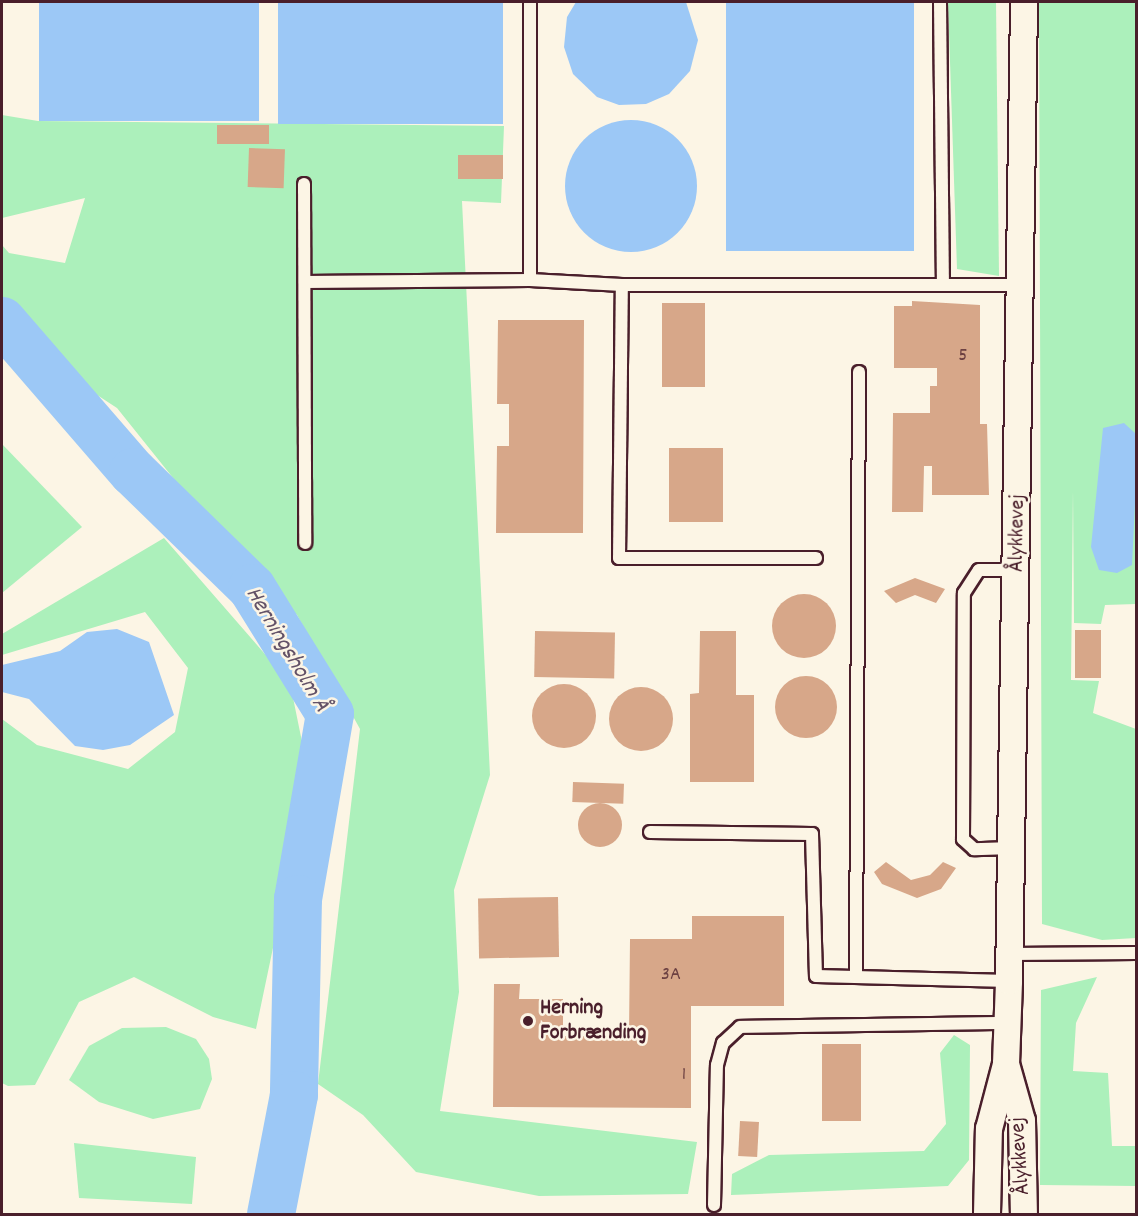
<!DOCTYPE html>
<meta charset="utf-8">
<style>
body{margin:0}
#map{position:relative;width:1138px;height:1216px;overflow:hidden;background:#fcf5e5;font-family:Dekko,sans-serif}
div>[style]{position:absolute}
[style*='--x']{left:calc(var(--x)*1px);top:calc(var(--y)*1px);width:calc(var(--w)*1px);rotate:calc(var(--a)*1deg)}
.green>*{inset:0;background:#acf0bb}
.water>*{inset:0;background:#9cc8f6;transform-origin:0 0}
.round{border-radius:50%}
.river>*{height:48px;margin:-24px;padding:0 24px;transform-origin:24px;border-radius:24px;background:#9cc8f6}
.building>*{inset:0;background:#d7a789;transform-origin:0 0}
.roads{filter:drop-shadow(2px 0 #4a1f2b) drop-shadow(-2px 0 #4a1f2b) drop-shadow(0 2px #4a1f2b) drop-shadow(0 -2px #4a1f2b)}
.lane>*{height:12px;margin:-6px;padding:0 6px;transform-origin:6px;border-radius:6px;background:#fcf5e5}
.street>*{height:26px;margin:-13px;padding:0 13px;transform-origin:13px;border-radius:13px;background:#fcf5e5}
.dots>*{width:16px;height:16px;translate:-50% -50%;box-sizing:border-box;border:3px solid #fcf5e5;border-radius:50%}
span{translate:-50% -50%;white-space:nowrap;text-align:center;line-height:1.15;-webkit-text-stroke:5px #fcf5e5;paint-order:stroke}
.number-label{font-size:20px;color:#6d4142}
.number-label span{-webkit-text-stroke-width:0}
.street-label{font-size:22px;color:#4a1f2b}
.poi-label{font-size:22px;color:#4a1f2b;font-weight:700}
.left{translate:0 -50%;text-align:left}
.water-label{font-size:24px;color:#635268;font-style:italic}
.frame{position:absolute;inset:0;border:3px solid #4a1f2b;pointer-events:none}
</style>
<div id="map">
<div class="green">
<div style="clip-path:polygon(948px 2px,996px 2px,999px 276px,957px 269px)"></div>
<div style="clip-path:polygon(1039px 2px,1136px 2px,1136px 604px,1105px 605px,1101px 624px,1074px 623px,1073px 490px,1071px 680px,1099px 681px,1093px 713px,1136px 729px,1136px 938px,1102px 940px,1042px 924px)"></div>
<div style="clip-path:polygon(2px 115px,38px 121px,504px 126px,501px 203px,462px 201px,490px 775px,454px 890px,459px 992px,440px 1111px,697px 1142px,688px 1194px,539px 1196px,416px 1172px,363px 1115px,318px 1084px,360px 729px,297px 615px,214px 529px,117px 408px,2px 333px,2px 245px,9px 253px,65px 263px,85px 198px,2px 218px)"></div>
<div style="clip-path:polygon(2px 444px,82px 527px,2px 593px)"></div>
<div style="clip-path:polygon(164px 538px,290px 683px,309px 776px,256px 1029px,213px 1017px,134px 977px,79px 1002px,35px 1085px,8px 1086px,2px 1083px,2px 719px,37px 745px,128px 769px,175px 732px,188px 668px,145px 612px,2px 655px,2px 634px)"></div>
<div style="clip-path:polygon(1097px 977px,1076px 1023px,1073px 1071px,1108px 1073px,1112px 1146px,1136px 1146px,1136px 1186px,1040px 1185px,1041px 990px)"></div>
<div style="clip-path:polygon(166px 1027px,196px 1039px,209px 1059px,212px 1079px,200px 1109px,153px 1119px,99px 1102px,69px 1080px,89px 1046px,122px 1028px)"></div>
<div style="clip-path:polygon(954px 1035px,970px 1045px,969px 1160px,948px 1186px,731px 1195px,732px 1174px,769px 1155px,924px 1151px,946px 1124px,940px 1053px)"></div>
<div style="clip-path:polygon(74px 1143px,196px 1157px,192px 1204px,79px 1198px)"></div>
</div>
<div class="water">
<div style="left:39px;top:2px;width:220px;height:119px"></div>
<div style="left:278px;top:2px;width:225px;height:122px"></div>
<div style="clip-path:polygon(576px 2px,686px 2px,698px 40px,690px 71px,669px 94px,646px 104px,619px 105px,597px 97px,573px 74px,564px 47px,567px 17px)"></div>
<div style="left:726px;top:2px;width:188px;height:249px"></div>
<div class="round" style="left:565px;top:120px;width:132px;height:132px"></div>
<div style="clip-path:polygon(1124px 423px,1136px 434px,1136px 483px,1132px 565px,1117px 573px,1099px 570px,1091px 547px,1103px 428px)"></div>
<div style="clip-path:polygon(117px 629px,149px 642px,174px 715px,130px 745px,103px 750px,75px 746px,29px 699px,2px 692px,2px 665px,60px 651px,87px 632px)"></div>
</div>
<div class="river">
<div style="--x:2;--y:321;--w:200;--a:49.1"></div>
<div style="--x:133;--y:472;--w:166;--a:44.3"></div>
<div style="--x:252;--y:588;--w:148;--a:58.2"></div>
<div style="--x:330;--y:714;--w:188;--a:99.8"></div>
<div style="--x:298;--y:899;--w:196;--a:91.2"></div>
<div style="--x:294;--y:1095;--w:121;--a:100.9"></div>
</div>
<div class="building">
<div style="left:217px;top:125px;width:52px;height:19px"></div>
<div style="left:249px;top:148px;width:36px;height:39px;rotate:2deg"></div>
<div style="left:503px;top:155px;width:24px;height:45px;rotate:90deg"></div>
<div style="clip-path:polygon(912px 301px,980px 305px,980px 424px,987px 424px,989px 495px,932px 495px,932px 466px,924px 466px,923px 512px,892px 512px,893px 413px,930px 413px,930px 386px,937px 386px,937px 368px,894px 368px,894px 306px,912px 306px)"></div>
<div style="left:662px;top:303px;width:43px;height:84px"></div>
<div style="clip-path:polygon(498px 320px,584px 320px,583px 533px,496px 533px,497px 446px,509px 446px,509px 404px,497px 404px)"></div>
<div style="left:669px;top:448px;width:54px;height:74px"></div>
<div style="clip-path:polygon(915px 578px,945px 589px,936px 603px,915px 595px,896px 603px,884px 591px)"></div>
<div class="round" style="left:772px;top:594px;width:64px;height:64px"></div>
<div style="left:1075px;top:630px;width:26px;height:48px"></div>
<div style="left:535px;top:631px;width:80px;height:46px;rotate:1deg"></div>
<div style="clip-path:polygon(700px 631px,736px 631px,736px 695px,754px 695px,754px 782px,690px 782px,690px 694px,699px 693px)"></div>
<div class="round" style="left:775px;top:676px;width:62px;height:62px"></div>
<div class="round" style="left:532px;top:684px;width:64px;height:64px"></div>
<div class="round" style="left:609px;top:687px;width:64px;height:64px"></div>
<div style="left:573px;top:782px;width:51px;height:20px;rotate:2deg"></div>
<div class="round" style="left:578px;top:803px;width:44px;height:44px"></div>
<div style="clip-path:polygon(886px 862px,911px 880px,930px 875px,943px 862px,956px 868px,941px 889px,917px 898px,882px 884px,874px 872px)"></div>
<div style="left:558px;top:897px;width:60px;height:80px;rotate:89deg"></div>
<div style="clip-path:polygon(692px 916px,784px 916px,784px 1006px,691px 1006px,691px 1108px,493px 1107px,494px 984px,520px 984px,519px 999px,563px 999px,563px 1036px,629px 1036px,630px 939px,692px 939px)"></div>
<div style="left:861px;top:1044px;width:77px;height:39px;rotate:90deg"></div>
<div style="left:740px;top:1121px;width:19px;height:35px;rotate:3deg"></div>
</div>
<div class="roads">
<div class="lane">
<div style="--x:940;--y:2;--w:283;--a:89.4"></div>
<div style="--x:304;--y:184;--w:359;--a:89.8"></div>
<div style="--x:530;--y:280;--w:92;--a:3.1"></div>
<div style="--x:305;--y:282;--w:225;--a:-0.5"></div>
<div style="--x:530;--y:280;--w:278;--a:-90"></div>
<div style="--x:816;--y:558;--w:197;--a:180"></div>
<div style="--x:619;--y:558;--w:273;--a:-89.4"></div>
<div style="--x:622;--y:285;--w:401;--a:0"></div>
<div style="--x:650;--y:832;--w:162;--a:0.7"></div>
<div style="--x:812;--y:834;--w:142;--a:88.4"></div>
<div style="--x:816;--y:976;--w:193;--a:1.5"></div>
<div style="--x:1012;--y:848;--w:38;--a:178"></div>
<div style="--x:974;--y:849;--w:15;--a:-138"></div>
<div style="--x:963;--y:839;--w:246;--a:-89.8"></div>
<div style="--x:964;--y:593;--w:27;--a:-57"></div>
<div style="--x:979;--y:570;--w:38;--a:0"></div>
<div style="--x:1010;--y:954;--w:126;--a:-0.5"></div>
<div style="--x:856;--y:977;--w:605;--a:-89.72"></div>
<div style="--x:714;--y:1205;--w:140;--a:-88.8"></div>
<div style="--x:717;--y:1065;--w:23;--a:-75"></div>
<div style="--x:723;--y:1043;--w:23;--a:-43"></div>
<div style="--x:740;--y:1027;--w:267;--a:-0.9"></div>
</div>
<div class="street">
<div style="--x:1006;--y:1064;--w:59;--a:74.3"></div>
<div style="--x:1022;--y:1121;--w:93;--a:88.8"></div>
<div style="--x:987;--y:1214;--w:85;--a:-88.7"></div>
<div style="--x:989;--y:1129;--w:67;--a:-75.3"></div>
<div style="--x:1006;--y:1064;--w:83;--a:-87.9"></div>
<div style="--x:1009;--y:981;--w:979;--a:-89.12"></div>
</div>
</div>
<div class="dots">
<div style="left:528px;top:1021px;background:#4a1f2b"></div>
</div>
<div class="number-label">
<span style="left:963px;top:356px">5</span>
<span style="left:671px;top:975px">3A</span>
<span style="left:684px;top:1075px">1</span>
</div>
<div class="street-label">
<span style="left:1018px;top:533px;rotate:-89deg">Ålykkevej</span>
<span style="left:1021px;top:1156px;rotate:-94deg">Ålykkevej</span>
</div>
<div class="poi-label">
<span class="left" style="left:540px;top:1021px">Herning<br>Forbrænding</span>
</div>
<div class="water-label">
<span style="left:286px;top:650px;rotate:59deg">Herningsholm Å</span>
</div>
<div class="frame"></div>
</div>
